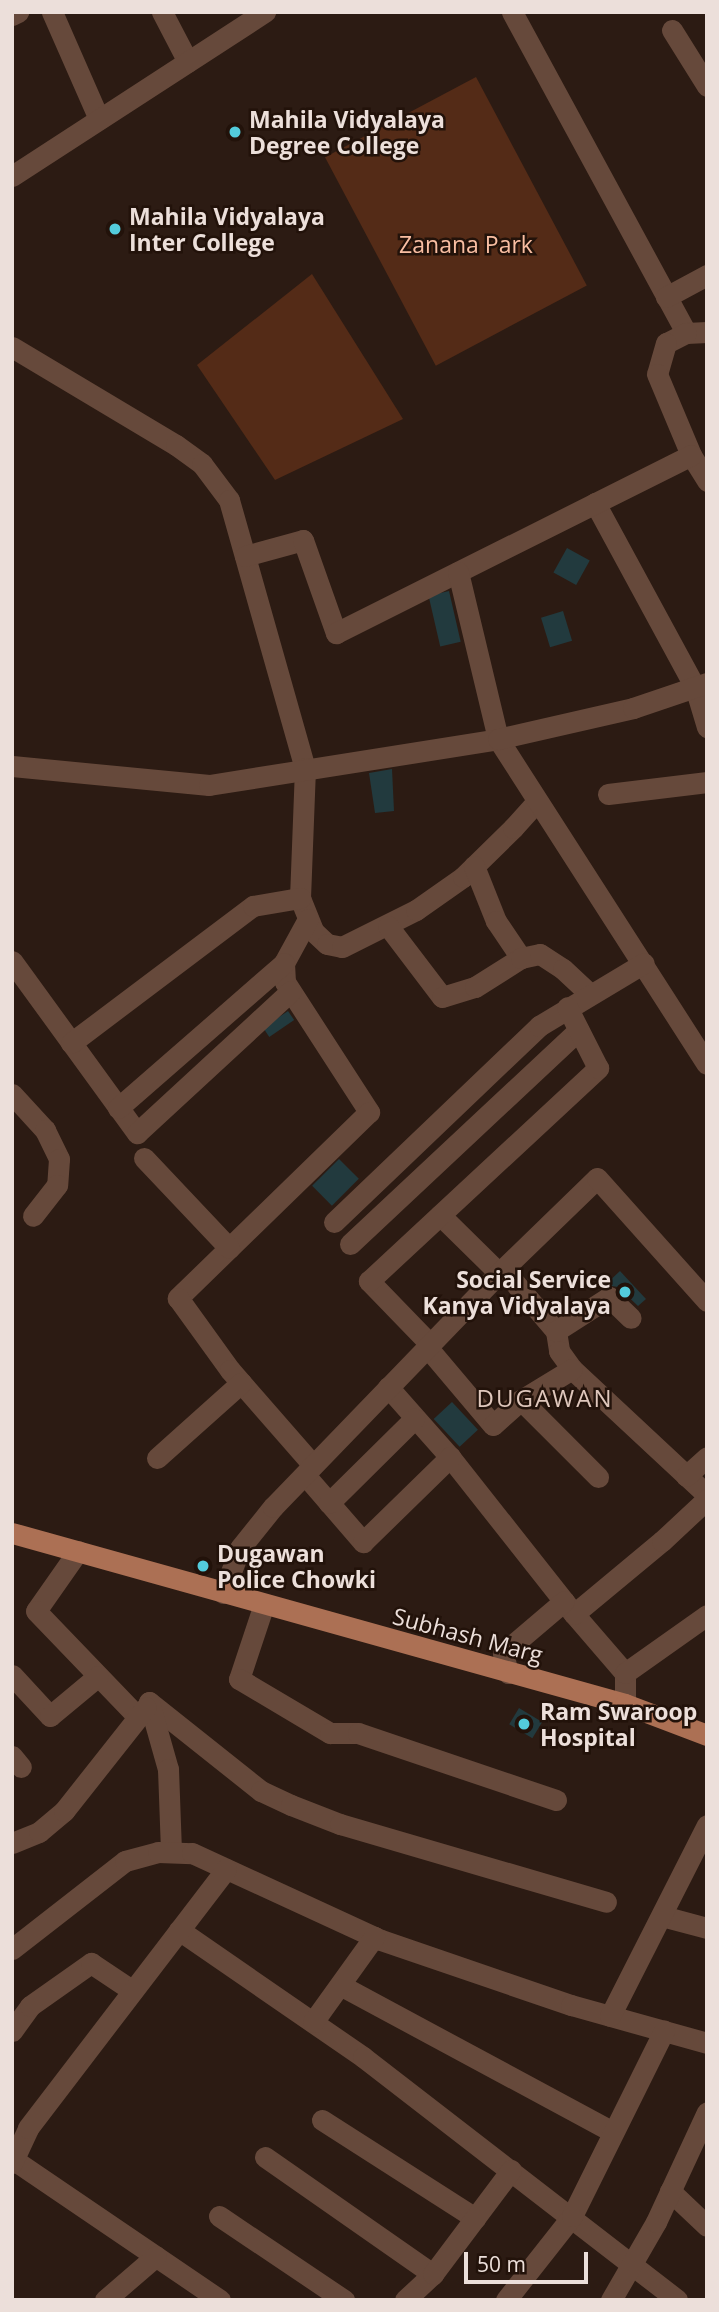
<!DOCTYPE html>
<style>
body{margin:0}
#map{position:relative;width:719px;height:2312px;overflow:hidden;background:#2c1b13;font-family:"Open Sans",sans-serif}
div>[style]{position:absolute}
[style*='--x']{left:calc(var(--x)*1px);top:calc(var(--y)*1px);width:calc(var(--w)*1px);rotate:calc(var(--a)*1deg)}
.green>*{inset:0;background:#542b17;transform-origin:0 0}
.building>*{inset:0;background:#223a3e;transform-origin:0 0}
.minor>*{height:21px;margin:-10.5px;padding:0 10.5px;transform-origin:10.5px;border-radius:10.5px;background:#66493b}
.major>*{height:21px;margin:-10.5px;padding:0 10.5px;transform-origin:10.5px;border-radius:10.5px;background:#ac7054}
.dots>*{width:19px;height:19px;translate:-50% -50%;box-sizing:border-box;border:4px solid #22120a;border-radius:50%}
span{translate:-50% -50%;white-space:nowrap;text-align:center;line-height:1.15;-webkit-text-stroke:5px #22120a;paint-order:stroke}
.poi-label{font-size:23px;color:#ecdfda;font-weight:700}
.left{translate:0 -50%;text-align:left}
.right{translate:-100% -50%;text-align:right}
.park-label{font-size:23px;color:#f9bea2}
.street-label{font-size:23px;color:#ecdfda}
.neighbourhood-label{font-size:24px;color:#dfc7bc;letter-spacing:2px}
.frame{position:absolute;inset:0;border:14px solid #ecdfda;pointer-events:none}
.scale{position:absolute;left:464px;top:2252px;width:124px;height:32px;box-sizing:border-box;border:4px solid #ecdfda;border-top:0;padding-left:9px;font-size:21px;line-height:24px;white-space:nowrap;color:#ecdfda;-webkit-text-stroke:5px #22120a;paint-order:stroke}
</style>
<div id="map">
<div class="green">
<div style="left:476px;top:77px;width:236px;height:171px;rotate:62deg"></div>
<div style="clip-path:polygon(312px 274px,403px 419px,275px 480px,197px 365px)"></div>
</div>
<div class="building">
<div style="left:567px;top:548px;width:26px;height:28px;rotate:29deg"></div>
<div style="left:449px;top:591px;width:52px;height:21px;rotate:77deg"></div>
<div style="left:563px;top:611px;width:31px;height:23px;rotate:73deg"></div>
<div style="clip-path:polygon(392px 769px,394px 811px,375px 813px,369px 773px)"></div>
<div style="left:288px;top:1011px;width:11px;height:30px;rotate:56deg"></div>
<div style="left:339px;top:1159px;width:28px;height:38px;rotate:45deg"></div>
<div style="clip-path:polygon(620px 1271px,646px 1299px,638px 1306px,618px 1287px,605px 1285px)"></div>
<div style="left:452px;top:1402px;width:38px;height:25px;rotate:47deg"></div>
<div style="left:519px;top:1708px;width:27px;height:19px;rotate:31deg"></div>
</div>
<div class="minor">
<div style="--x:52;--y:12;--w:117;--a:66.3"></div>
<div style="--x:162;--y:12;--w:56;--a:62.5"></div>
<div style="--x:512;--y:12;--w:365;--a:61.5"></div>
<div style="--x:12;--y:15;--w:7;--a:-27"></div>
<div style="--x:672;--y:30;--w:66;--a:58"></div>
<div style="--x:12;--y:176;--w:302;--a:-33"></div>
<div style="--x:666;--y:297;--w:47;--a:-28.2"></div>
<div style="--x:707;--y:332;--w:21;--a:177"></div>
<div style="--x:686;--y:333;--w:22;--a:153"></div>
<div style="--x:666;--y:343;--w:32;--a:106"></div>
<div style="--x:657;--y:374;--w:88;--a:67.2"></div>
<div style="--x:691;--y:455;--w:31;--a:58"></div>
<div style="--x:12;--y:347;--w:191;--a:30.9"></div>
<div style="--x:176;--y:445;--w:32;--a:36"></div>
<div style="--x:202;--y:464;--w:45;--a:53.1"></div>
<div style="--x:229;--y:500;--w:279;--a:74.2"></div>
<div style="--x:305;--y:768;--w:130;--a:92.2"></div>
<div style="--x:300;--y:898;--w:35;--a:68"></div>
<div style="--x:313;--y:931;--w:19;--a:43"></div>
<div style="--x:327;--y:944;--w:15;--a:11"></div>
<div style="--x:342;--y:947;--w:83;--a:-26.6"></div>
<div style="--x:416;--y:910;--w:57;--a:-35.1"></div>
<div style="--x:463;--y:877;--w:70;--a:-44.4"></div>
<div style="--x:513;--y:828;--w:36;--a:-48"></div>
<div style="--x:595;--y:503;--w:209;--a:61.5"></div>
<div style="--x:695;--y:687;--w:42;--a:73.3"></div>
<div style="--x:245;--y:556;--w:60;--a:-15.4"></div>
<div style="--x:303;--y:540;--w:99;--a:70.5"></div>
<div style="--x:336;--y:633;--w:397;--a:-26.6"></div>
<div style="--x:458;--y:572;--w:172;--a:76.5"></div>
<div style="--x:498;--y:739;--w:386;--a:57.3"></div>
<div style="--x:12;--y:766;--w:198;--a:5.5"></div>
<div style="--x:209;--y:785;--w:293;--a:-9"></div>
<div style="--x:498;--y:739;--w:139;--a:-12.9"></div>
<div style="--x:633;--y:708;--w:78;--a:-18.7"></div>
<div style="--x:608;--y:794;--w:100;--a:-6.9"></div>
<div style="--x:474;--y:866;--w:59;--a:68.2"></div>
<div style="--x:496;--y:921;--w:45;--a:56"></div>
<div style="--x:308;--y:919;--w:50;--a:118.6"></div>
<div style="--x:284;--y:963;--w:19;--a:87"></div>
<div style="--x:285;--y:982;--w:155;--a:57.1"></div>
<div style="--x:369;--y:1112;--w:267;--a:135.8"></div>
<div style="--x:178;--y:1298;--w:89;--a:54.2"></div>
<div style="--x:230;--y:1370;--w:126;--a:48.9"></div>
<div style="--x:388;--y:926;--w:89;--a:52.7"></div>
<div style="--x:442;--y:997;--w:34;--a:-17"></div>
<div style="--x:475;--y:987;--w:54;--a:-32.2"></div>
<div style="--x:521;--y:958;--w:19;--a:-12"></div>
<div style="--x:540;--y:954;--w:27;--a:33"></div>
<div style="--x:563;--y:969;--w:37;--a:43"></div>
<div style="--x:12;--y:961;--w:213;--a:54"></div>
<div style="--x:137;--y:1133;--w:209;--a:-42.7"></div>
<div style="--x:71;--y:1043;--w:228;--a:-37"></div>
<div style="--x:253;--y:906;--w:48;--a:-9.7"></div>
<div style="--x:12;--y:1094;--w:49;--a:47.5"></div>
<div style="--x:45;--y:1130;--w:32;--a:64"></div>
<div style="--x:59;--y:1159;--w:26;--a:94"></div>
<div style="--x:57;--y:1185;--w:39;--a:128"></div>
<div style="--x:118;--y:1108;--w:220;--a:-41.1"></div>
<div style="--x:144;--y:1158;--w:124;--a:46.6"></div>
<div style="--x:440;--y:1215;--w:83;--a:44.5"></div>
<div style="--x:334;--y:1222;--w:284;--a:-43.7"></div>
<div style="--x:539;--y:1026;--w:122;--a:-31"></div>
<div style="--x:350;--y:1244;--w:313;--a:-43.1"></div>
<div style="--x:503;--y:1269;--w:82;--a:49.5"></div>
<div style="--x:556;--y:1331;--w:20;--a:81"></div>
<div style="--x:559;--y:1351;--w:22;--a:54"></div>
<div style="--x:572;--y:1369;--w:185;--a:43"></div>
<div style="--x:556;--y:1331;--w:63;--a:-32.7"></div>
<div style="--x:609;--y:1297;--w:30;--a:44"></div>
<div style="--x:430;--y:1344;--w:88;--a:-134.1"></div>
<div style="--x:369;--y:1281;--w:313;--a:-42.9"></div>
<div style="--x:598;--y:1068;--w:68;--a:-116.9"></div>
<div style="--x:427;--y:1347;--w:102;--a:49.8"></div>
<div style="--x:493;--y:1425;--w:38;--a:-42"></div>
<div style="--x:572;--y:1369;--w:60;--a:148.7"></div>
<div style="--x:521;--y:1400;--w:109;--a:45"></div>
<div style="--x:388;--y:1387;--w:94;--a:48.5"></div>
<div style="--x:450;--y:1457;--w:200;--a:51.7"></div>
<div style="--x:574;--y:1614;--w:78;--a:49.2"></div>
<div style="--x:625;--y:1673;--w:31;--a:90"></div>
<div style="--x:157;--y:1458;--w:113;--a:-41.8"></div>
<div style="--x:305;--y:1475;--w:89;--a:49.1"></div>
<div style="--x:363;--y:1542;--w:122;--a:-44.3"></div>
<div style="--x:686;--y:1476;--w:28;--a:-42"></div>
<div style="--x:329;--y:1503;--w:120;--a:-44.7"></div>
<div style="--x:78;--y:1551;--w:73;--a:125"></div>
<div style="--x:36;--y:1611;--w:147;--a:46.1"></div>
<div style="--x:223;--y:1593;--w:48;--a:-69.3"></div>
<div style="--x:240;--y:1548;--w:53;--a:-51.2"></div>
<div style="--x:273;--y:1507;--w:325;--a:-46"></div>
<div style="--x:499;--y:1273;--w:136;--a:-44.1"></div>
<div style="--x:597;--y:1178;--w:165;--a:48.2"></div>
<div style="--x:264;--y:1604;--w:79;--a:108.4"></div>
<div style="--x:239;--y:1679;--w:106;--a:30.7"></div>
<div style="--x:330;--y:1733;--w:28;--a:0"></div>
<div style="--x:358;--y:1733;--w:209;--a:18.7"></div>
<div style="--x:574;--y:1614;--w:114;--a:-39.7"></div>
<div style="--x:662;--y:1541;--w:62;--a:-43"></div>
<div style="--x:508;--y:1673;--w:21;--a:-104"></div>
<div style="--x:503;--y:1653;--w:80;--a:-40.4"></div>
<div style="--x:625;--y:1673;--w:100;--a:-35.3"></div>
<div style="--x:12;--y:1675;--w:56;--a:47.2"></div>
<div style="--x:50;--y:1716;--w:62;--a:-39.8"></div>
<div style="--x:149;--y:1702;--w:143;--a:38.5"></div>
<div style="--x:261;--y:1791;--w:33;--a:25"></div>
<div style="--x:291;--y:1805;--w:53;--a:21.2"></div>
<div style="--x:340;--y:1824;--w:277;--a:16.3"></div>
<div style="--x:149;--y:1702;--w:70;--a:74.2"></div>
<div style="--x:168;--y:1769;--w:83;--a:87.9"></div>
<div style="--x:12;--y:1756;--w:14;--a:51"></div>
<div style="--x:12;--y:1843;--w:29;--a:-22"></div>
<div style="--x:39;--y:1832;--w:33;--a:-40"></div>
<div style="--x:64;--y:1811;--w:132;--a:-51.7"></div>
<div style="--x:662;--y:1916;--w:47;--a:14.9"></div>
<div style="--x:179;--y:1930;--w:224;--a:34.6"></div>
<div style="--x:363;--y:2057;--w:397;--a:37.7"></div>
<div style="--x:12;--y:1949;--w:143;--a:-37.9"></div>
<div style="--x:125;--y:1861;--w:34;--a:-15"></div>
<div style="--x:158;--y:1852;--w:34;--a:2"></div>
<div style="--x:192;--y:1853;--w:208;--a:24.7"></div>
<div style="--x:381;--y:1940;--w:201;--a:18.9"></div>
<div style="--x:571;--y:2005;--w:141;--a:15.6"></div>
<div style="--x:340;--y:1985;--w:310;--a:28.3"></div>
<div style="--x:610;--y:2016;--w:214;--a:-63.1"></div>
<div style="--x:313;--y:2022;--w:105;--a:-54.3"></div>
<div style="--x:12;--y:2031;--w:31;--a:-54"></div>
<div style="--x:30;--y:2006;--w:75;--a:-35.2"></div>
<div style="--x:91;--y:1963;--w:50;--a:33.7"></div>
<div style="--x:322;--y:2120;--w:182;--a:32.6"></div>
<div style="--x:265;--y:2157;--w:205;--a:34.9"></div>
<div style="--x:14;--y:2160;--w:249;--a:34.2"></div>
<div style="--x:12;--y:2163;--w:38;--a:-65"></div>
<div style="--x:28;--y:2128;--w:326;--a:-52.6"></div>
<div style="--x:670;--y:2191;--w:51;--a:43.4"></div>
<div style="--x:219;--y:2216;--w:151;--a:33.9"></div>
<div style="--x:105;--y:2300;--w:67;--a:-40.8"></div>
<div style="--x:405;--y:2300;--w:38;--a:-43"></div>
<div style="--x:433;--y:2274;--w:130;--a:-53.1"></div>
<div style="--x:506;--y:2300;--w:107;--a:-51.8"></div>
<div style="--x:572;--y:2216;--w:207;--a:-63.6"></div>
<div style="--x:611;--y:2300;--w:90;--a:-60"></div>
<div style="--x:656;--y:2222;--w:121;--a:-65.1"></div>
</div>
<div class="major">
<div style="--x:12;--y:1533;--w:636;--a:15.59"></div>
<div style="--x:625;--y:1704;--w:88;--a:20.7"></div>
</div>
<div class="dots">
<div style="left:235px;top:132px;background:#53cbdb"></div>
<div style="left:115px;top:229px;background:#53cbdb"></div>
<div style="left:625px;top:1292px;background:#53cbdb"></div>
<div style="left:203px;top:1566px;background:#53cbdb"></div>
<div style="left:524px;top:1724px;background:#53cbdb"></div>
</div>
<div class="poi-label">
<span class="left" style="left:249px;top:132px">Mahila Vidyalaya<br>Degree College</span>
<span class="left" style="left:129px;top:229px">Mahila Vidyalaya<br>Inter College</span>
<span class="right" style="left:611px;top:1292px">Social Service<br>Kanya Vidyalaya</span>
<span class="left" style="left:217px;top:1566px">Dugawan<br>Police Chowki</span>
<span class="left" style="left:540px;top:1724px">Ram Swaroop<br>Hospital</span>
</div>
<div class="park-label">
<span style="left:466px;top:244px">Zanana Park</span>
</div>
<div class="street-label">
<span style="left:468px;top:1635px;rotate:15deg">Subhash Marg</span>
</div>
<div class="neighbourhood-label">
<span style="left:545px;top:1398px">DUGAWAN</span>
</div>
<div class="frame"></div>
<div class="scale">50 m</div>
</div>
